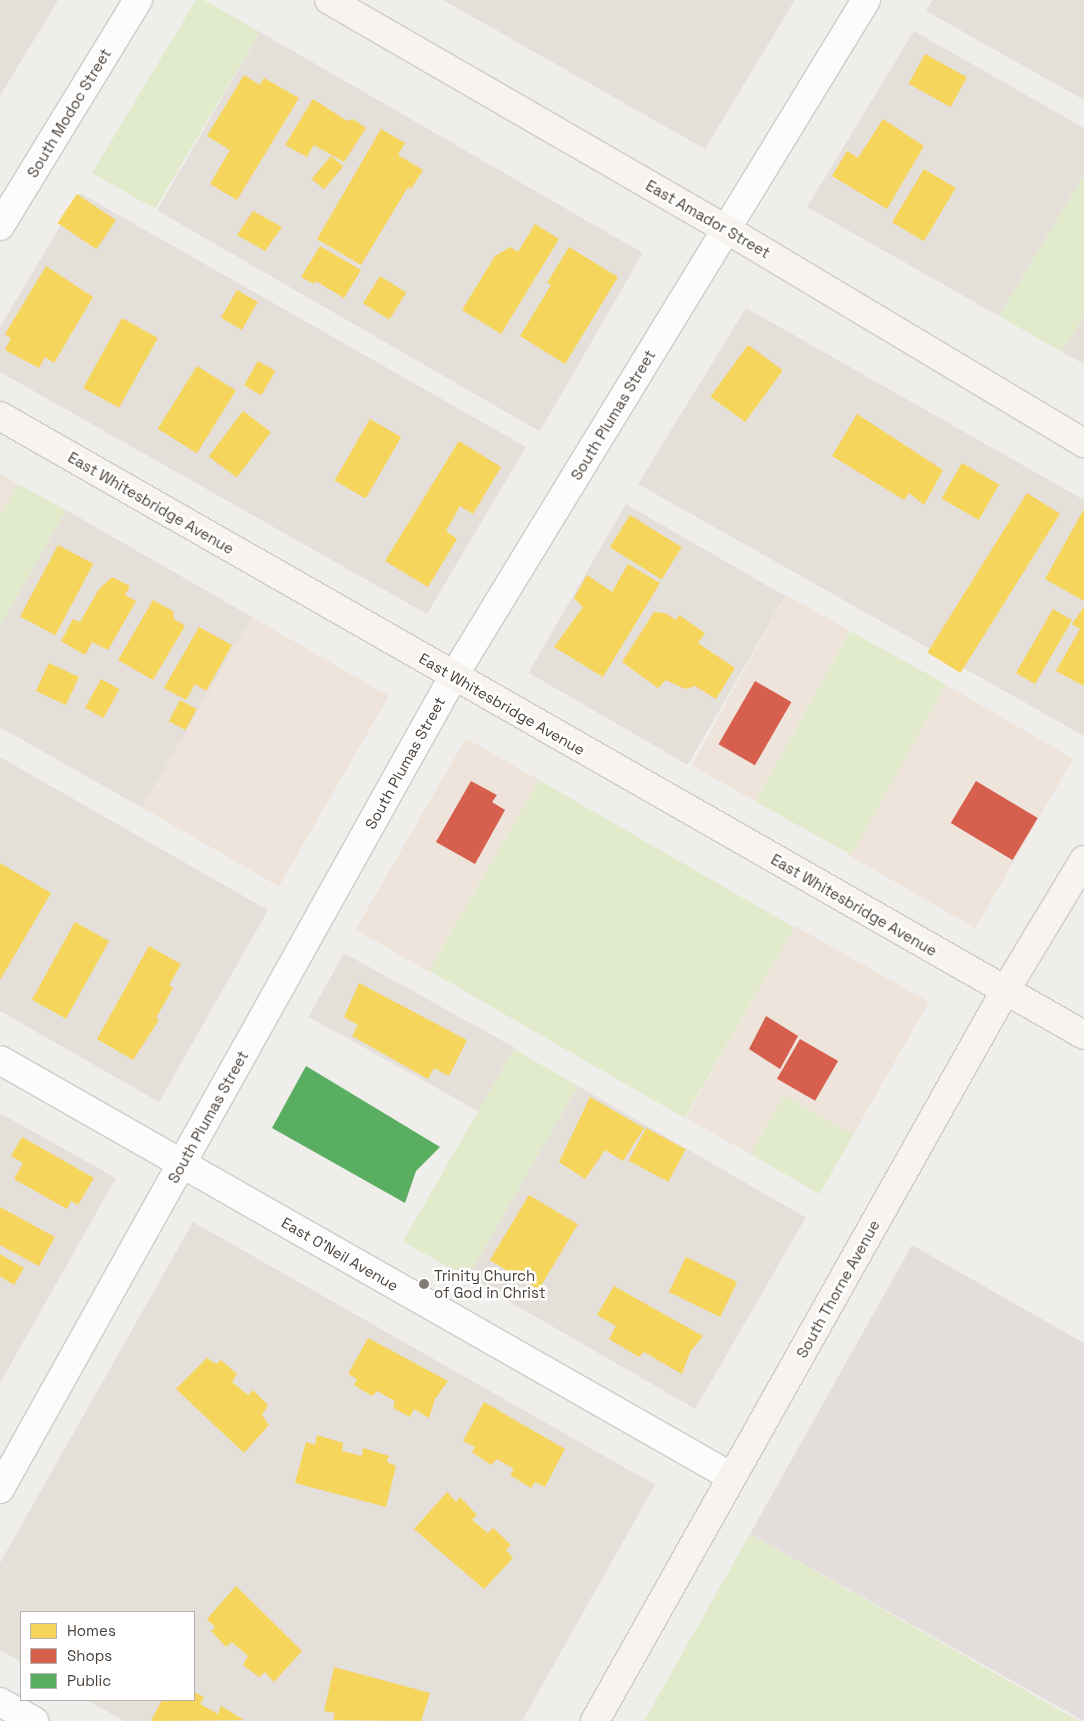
<!DOCTYPE html>
<style>
body{margin:0}
#map{position:relative;width:1084px;height:1721px;overflow:hidden;background:#f0eeeb;font-family:"Space Grotesk",sans-serif}
div>[style]{position:absolute}
[style*='--x']{left:calc(var(--x)*1px);top:calc(var(--y)*1px);width:calc(var(--w)*1px);rotate:calc(var(--a)*1deg)}
.residential>*{inset:0;background:#e4dfd9;transform-origin:0 0}
.commercial>*{inset:0;background:#efe4dc;transform-origin:0 0}
.industrial>*{inset:0;background:#e3dedb}
.green>*{inset:0;background:#e2eacc;transform-origin:0 0}
.homes>*{inset:0;background:#f6d55c;transform-origin:0 0}
.shops>*{inset:0;background:#d6604d;transform-origin:0 0}
.public>*{inset:0;background:#5aae61}
.roads{filter:drop-shadow(1px 0 #ceccc8) drop-shadow(-1px 0 #ceccc8) drop-shadow(0 1px #ceccc8) drop-shadow(0 -1px #ceccc8)}
.street>*{height:28px;margin:-14px;padding:0 14px;transform-origin:14px;border-radius:14px;background:#fdfcfc}
.secondary>*{height:28px;margin:-14px;padding:0 14px;transform-origin:14px;border-radius:14px;background:#f7f4ef}
.dots>*{width:14px;height:14px;translate:-50% -50%;box-sizing:border-box;border:2px solid #fff;border-radius:50%}
span{translate:-50% -50%;white-space:nowrap;text-align:center;line-height:1.15;-webkit-text-stroke:5px #fff;paint-order:stroke}
.street-label{font-size:15px;color:#473e37}
.poi-label{font-size:15px;color:#473e37}
.left{translate:0 -50%;text-align:left}
.legend{position:absolute;left:20px;top:1611px;width:175px;height:90px;box-sizing:border-box;background:#fff;border:1px solid #b5b2af;margin:0;padding:6px 9px;list-style:none;font-size:15px;color:#473e37}
.legend li{display:flex;align-items:center;gap:10px;height:25px}
.legend b{width:25px;border:1px solid #b5b2af}
</style>
<div id="map">
<div class="residential">
<div style="clip-path:polygon(0 0,58px 0,0 96px)"></div>
<div style="clip-path:polygon(443px 0,795px 0,705px 149px)"></div>
<div style="clip-path:polygon(933px 0,1084px 0,1084px 100px,926px 11px)"></div>
<div style="clip-path:polygon(914px 31px,1084px 128px,1084px 175px,999px 316px,807px 207px)"></div>
<div style="left:260px;top:32px;width:442px;height:206px;rotate:30deg"></div>
<div style="clip-path:polygon(80px 193px,526px 447px,427px 614px,0 372px,0 327px)"></div>
<div style="clip-path:polygon(746px 308px,1084px 500px,1084px 736px,638px 484px)"></div>
<div style="clip-path:polygon(1084px 316px,1084px 364px,1062px 352px)"></div>
<div style="left:626px;top:504px;width:184px;height:195px;rotate:30deg"></div>
<div style="clip-path:polygon(66px 510px,252px 617px,144px 809px,0 727px,0 627px)"></div>
<div style="clip-path:polygon(0 757px,268px 910px,159px 1102px,0 1011px)"></div>
<div style="left:344px;top:953px;width:195px;height:73px;rotate:29deg"></div>
<div style="left:578px;top:1086px;width:263px;height:221px;rotate:30deg"></div>
<div style="clip-path:polygon(0 1113px,116px 1178px,0 1383px)"></div>
<div style="clip-path:polygon(193px 1222px,655px 1485px,522px 1721px,124px 1721px,87px 1700px,194px 1700px,194px 1612px,21px 1612px,21px 1662px,0 1650px,0 1563px)"></div>
</div>
<div class="commercial">
<div style="clip-path:polygon(0 473px,18px 484px,0 516px)"></div>
<div style="left:786px;top:595px;width:73px;height:195px;rotate:29deg"></div>
<div style="left:252px;top:617px;width:158px;height:220px;rotate:30deg"></div>
<div style="left:946px;top:685px;width:147px;height:196px;rotate:30deg"></div>
<div style="left:466px;top:738px;width:84px;height:221px;rotate:30deg"></div>
<div style="clip-path:polygon(795px 926px,929px 1002px,853px 1135px,784px 1095px,750px 1154px,686px 1118px)"></div>
</div>
<div class="industrial">
<div style="clip-path:polygon(912px 1245px,1084px 1343px,1084px 1721px,750px 1534px)"></div>
</div>
<div class="green">
<div style="clip-path:polygon(196px 0,204px 0,260px 32px,155px 209px,92px 173px)"></div>
<div style="clip-path:polygon(1084px 175px,1084px 316px,1062px 352px,999px 316px)"></div>
<div style="clip-path:polygon(18px 484px,66px 510px,0 627px,0 516px)"></div>
<div style="left:850px;top:631px;width:110px;height:195px;rotate:29deg"></div>
<div style="left:539px;top:780px;width:295px;height:220px;rotate:30deg"></div>
<div style="left:514px;top:1049px;width:74px;height:222px;rotate:30deg"></div>
<div style="left:784px;top:1095px;width:80px;height:68px;rotate:30deg"></div>
<div style="clip-path:polygon(750px 1534px,1079px 1721px,644px 1721px)"></div>
</div>
<div class="homes">
<div style="left:925px;top:54px;width:48px;height:34px;rotate:29deg"></div>
<div style="clip-path:polygon(244px 75px,260px 85px,264px 78px,299px 98px,237px 200px,210px 184px,230px 150px,207px 136px)"></div>
<div style="clip-path:polygon(313px 99px,347px 121px,353px 119px,366px 128px,344px 162px,314px 145px,307px 157px,285px 145px)"></div>
<div style="clip-path:polygon(883px 119px,924px 146px,887px 209px,832px 176px,847px 151px,858px 158px)"></div>
<div style="clip-path:polygon(381px 129px,405px 143px,398px 155px,423px 170px,411px 189px,408px 187px,361px 265px,317px 239px)"></div>
<div style="left:331px;top:156px;width:16px;height:30px;rotate:40deg"></div>
<div style="left:924px;top:169px;width:37px;height:62px;rotate:31deg"></div>
<div style="left:77px;top:194px;width:47px;height:35px;rotate:34deg"></div>
<div style="clip-path:polygon(253px 211px,282px 227px,265px 251px,237px 235px)"></div>
<div style="clip-path:polygon(535px 224px,559px 239px,501px 334px,462px 310px,495px 256px,510px 247px,518px 252px)"></div>
<div style="clip-path:polygon(320px 246px,361px 270px,344px 298px,316px 281px,314px 284px,301px 277px)"></div>
<div style="clip-path:polygon(569px 247px,618px 277px,565px 364px,520px 336px,551px 285px,547px 283px)"></div>
<div style="clip-path:polygon(46px 266px,93px 297px,54px 363px,45px 357px,39px 368px,5px 350px,11px 338px,5px 334px)"></div>
<div style="left:380px;top:276px;width:31px;height:32px;rotate:32deg"></div>
<div style="left:237px;top:290px;width:24px;height:32px;rotate:30deg"></div>
<div style="left:122px;top:318px;width:41px;height:80px;rotate:29deg"></div>
<div style="left:748px;top:345px;width:43px;height:64px;rotate:36deg"></div>
<div style="left:258px;top:361px;width:20px;height:28px;rotate:30deg"></div>
<div style="left:197px;top:366px;width:46px;height:74px;rotate:32deg"></div>
<div style="left:243px;top:411px;width:35px;height:57px;rotate:37deg"></div>
<div style="clip-path:polygon(857px 414px,943px 470px,924px 505px,909px 493px,904px 500px,832px 456px)"></div>
<div style="left:370px;top:419px;width:36px;height:71px;rotate:30deg"></div>
<div style="clip-path:polygon(459px 441px,501px 467px,473px 514px,460px 506px,446px 531px,457px 539px,428px 587px,385px 561px)"></div>
<div style="left:962px;top:463px;width:43px;height:41px;rotate:30deg"></div>
<div style="left:1027px;top:493px;width:39px;height:188px;rotate:32deg"></div>
<div style="clip-path:polygon(1084px 509px,1084px 601px,1045px 579px)"></div>
<div style="left:630px;top:515px;width:61px;height:38px;rotate:32deg"></div>
<div style="left:58px;top:545px;width:40px;height:81px;rotate:28deg"></div>
<div style="clip-path:polygon(628px 564px,660px 583px,603px 677px,554px 647px,583px 607px,574px 598px,587px 575px,612px 592px)"></div>
<div style="clip-path:polygon(112px 577px,130px 586px,125px 595px,136px 601px,108px 650px,92px 642px,85px 655px,61px 641px,73px 619px,80px 622px,99px 589px)"></div>
<div style="clip-path:polygon(153px 600px,173px 611px,174px 619px,185px 626px,153px 680px,118px 660px)"></div>
<div style="clip-path:polygon(1084px 607px,1084px 686px,1056px 671px,1080px 629px,1072px 624px)"></div>
<div style="left:1053px;top:609px;width:22px;height:74px;rotate:30deg"></div>
<div style="clip-path:polygon(654px 612px,665px 613px,676px 620px,679px 615px,705px 633px,698px 643px,735px 668px,716px 699px,695px 686px,685px 689px,666px 680px,658px 688px,622px 662px)"></div>
<div style="clip-path:polygon(199px 627px,232px 645px,206px 691px,195px 684px,186px 700px,164px 688px)"></div>
<div style="left:49px;top:663px;width:33px;height:31px;rotate:25deg"></div>
<div style="left:101px;top:679px;width:21px;height:33px;rotate:29deg"></div>
<div style="left:180px;top:700px;width:19px;height:24px;rotate:28deg"></div>
<div style="clip-path:polygon(0 863px,51px 893px,0 980px)"></div>
<div style="left:75px;top:922px;width:39px;height:89px;rotate:29deg"></div>
<div style="clip-path:polygon(149px 946px,181px 964px,169px 985px,173px 988px,156px 1018px,159px 1020px,133px 1060px,97px 1039px)"></div>
<div style="clip-path:polygon(359px 983px,467px 1040px,449px 1076px,434px 1068px,428px 1079px,352px 1036px,358px 1025px,344px 1017px)"></div>
<div style="clip-path:polygon(590px 1097px,644px 1128px,623px 1161px,605px 1150px,585px 1179px,559px 1162px)"></div>
<div style="left:646px;top:1128px;width:45px;height:37px;rotate:28deg"></div>
<div style="clip-path:polygon(22px 1137px,94px 1178px,78px 1205px,71px 1201px,67px 1209px,14px 1179px,23px 1163px,11px 1156px)"></div>
<div style="left:529px;top:1195px;width:57px;height:76px;rotate:31deg"></div>
<div style="clip-path:polygon(0 1207px,55px 1237px,39px 1266px,0 1245px)"></div>
<div style="clip-path:polygon(0 1254px,24px 1268px,14px 1285px,0 1276px)"></div>
<div style="left:686px;top:1257px;width:57px;height:39px;rotate:26deg"></div>
<div style="clip-path:polygon(614px 1286px,703px 1336px,690px 1352px,682px 1374px,644px 1352px,639px 1357px,609px 1339px,616px 1326px,597px 1315px)"></div>
<div style="clip-path:polygon(368px 1338px,448px 1381px,435px 1399px,429px 1418px,414px 1409px,410px 1417px,393px 1408px,395px 1401px,377px 1391px,372px 1396px,354px 1385px,357px 1379px,348px 1374px)"></div>
<div style="clip-path:polygon(207px 1358px,216px 1364px,221px 1360px,237px 1374px,232px 1382px,248px 1395px,253px 1390px,268px 1405px,262px 1415px,269px 1425px,244px 1453px,176px 1389px)"></div>
<div style="clip-path:polygon(484px 1402px,565px 1449px,545px 1487px,535px 1482px,531px 1488px,510px 1475px,514px 1469px,497px 1459px,491px 1465px,472px 1452px,475px 1447px,463px 1441px)"></div>
<div style="clip-path:polygon(317px 1435px,343px 1443px,342px 1451px,362px 1456px,363px 1448px,389px 1456px,387px 1462px,396px 1466px,386px 1507px,295px 1483px,306px 1442px,315px 1445px)"></div>
<div style="clip-path:polygon(447px 1492px,456px 1502px,460px 1497px,477px 1515px,472px 1520px,488px 1533px,493px 1528px,511px 1545px,506px 1550px,513px 1558px,484px 1589px,414px 1529px)"></div>
<div style="clip-path:polygon(236px 1586px,302px 1651px,274px 1682px,265px 1672px,259px 1677px,243px 1665px,248px 1656px,232px 1642px,226px 1647px,211px 1631px,215px 1627px,207px 1619px)"></div>
<div style="clip-path:polygon(334px 1667px,430px 1693px,421px 1721px,333px 1720px,335px 1713px,324px 1711px)"></div>
<div style="clip-path:polygon(194px 1692px,204px 1697px,200px 1704px,218px 1714px,221px 1706px,244px 1720px,151px 1721px,162px 1700px,194px 1700px)"></div>
</div>
<div class="shops">
<div style="left:755px;top:681px;width:42px;height:73px;rotate:30deg"></div>
<div style="clip-path:polygon(471px 781px,497px 795px,492px 802px,505px 810px,475px 864px,436px 842px)"></div>
<div style="left:976px;top:781px;width:72px;height:49px;rotate:31deg"></div>
<div style="clip-path:polygon(766px 1016px,798px 1036px,780px 1069px,749px 1049px)"></div>
<div style="left:800px;top:1039px;width:44px;height:46px;rotate:30deg"></div>
</div>
<div class="public">
<div style="clip-path:polygon(306px 1066px,440px 1147px,416px 1171px,405px 1203px,272px 1128px)"></div>
</div>
<div class="roads">
<div class="street">
<div style="--x:0;--y:226;--w:265;--a:-58.6"></div>
<div style="--x:0;--y:1060;--w:842;--a:29.67"></div>
<div style="--x:0;--y:1489;--w:930;--a:-60.84"></div>
<div style="--x:453;--y:677;--w:793;--a:-58.61"></div>
<div style="--x:0;--y:1702;--w:39;--a:29"></div>
</div>
<div class="secondary">
<div style="--x:329;--y:0;--w:458;--a:30"></div>
<div style="--x:726;--y:229;--w:417;--a:30.9"></div>
<div style="--x:0;--y:416;--w:1248;--a:29.73"></div>
<div style="--x:595;--y:1721;--w:837;--a:-60.68"></div>
<div style="--x:1005;--y:991;--w:153;--a:-58.9"></div>
</div>
</div>
<div class="dots">
<div style="left:424px;top:1284px;background:#827c76"></div>
</div>
<div class="street-label">
<span style="left:69px;top:113px;rotate:-59deg">South Modoc Street</span>
<span style="left:708px;top:219px;rotate:30deg">East Amador Street</span>
<span style="left:613px;top:415px;rotate:-59deg">South Plumas Street</span>
<span style="left:151px;top:503px;rotate:30deg">East Whitesbridge Avenue</span>
<span style="left:502px;top:704px;rotate:30deg">East Whitesbridge Avenue</span>
<span style="left:405px;top:763px;rotate:-61deg">South Plumas Street</span>
<span style="left:854px;top:905px;rotate:30deg">East Whitesbridge Avenue</span>
<span style="left:208px;top:1117px;rotate:-61deg">South Plumas Street</span>
<span style="left:340px;top:1254px;rotate:30deg">East O'Neil Avenue</span>
<span style="left:838px;top:1289px;rotate:-61deg">South Thorne Avenue</span>
</div>
<div class="poi-label">
<span class="left" style="left:434px;top:1284px">Trinity Church<br>of God in Christ</span>
</div>
<ul class="legend">
<li><b style="height:14px;background:#f6d55c"></b>Homes</li>
<li><b style="height:14px;background:#d6604d"></b>Shops</li>
<li><b style="height:14px;background:#5aae61"></b>Public</li>
</ul>
</div>
